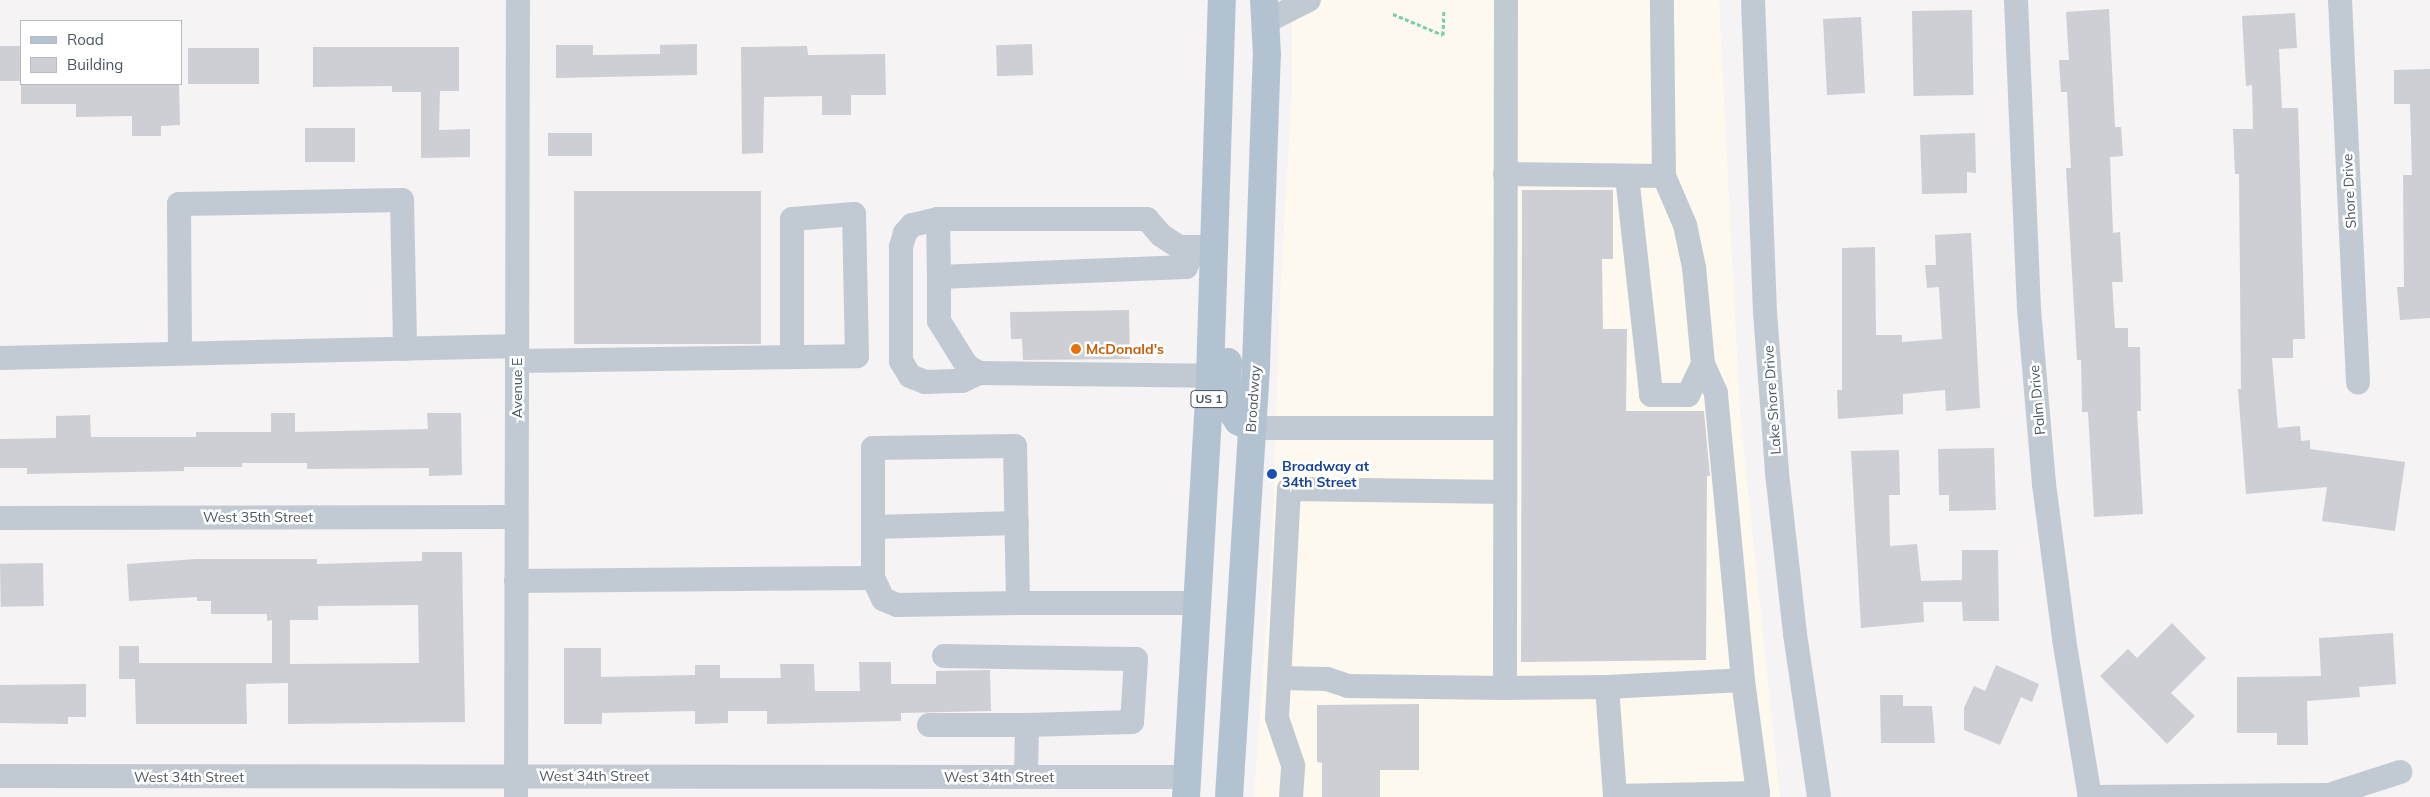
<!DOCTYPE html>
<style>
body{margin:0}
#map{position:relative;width:2430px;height:797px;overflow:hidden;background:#f5f3f3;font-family:Mulish,sans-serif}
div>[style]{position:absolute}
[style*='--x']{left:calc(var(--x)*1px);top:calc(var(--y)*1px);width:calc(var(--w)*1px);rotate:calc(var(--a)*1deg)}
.commercial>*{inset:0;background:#fdf9ef}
.building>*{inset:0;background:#cdcfd5;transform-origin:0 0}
.path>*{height:3px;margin-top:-1.5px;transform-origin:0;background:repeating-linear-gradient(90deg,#7ad0a6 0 4px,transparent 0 6.5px)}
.minor>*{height:24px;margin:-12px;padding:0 12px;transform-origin:12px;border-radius:12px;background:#c1cad2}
.major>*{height:28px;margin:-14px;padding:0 14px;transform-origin:14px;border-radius:14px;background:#b3c2d1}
.dots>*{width:14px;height:14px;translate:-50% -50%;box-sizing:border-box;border:2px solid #fff;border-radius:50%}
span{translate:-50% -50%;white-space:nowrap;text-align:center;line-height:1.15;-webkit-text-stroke:5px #fff;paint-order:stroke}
.shield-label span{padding:1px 4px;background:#fff;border:1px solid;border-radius:4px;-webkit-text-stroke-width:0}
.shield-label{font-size:12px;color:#4a5661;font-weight:700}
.street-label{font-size:14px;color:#4a5661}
.food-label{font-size:14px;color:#c56008;font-weight:700}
.left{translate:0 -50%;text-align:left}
.transit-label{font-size:14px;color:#164399;font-weight:700}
.legend{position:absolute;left:20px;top:20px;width:162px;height:65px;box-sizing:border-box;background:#fff;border:1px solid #b7bbc0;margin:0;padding:6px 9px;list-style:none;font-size:15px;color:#4a5661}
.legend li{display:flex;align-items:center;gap:10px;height:25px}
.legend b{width:25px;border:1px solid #b7bbc0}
</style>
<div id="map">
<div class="commercial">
<div style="clip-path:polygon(1292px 0,1719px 0,1740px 413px,1780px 797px,1254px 797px,1272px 542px,1280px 295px,1292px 87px)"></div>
</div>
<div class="building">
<div style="clip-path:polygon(2109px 9px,2115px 127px,2121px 127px,2123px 156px,2110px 157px,2113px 233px,2120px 232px,2123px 282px,2112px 282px,2115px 328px,2128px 328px,2128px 347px,2140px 347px,2141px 411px,2137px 411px,2143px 514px,2094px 517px,2088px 412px,2082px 412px,2081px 360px,2077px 360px,2066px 168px,2071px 168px,2067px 92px,2061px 92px,2059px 60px,2069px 60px,2066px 12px)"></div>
<div style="left:1972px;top:10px;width:85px;height:60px;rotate:89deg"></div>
<div style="clip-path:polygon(2295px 13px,2297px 48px,2279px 49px,2282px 108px,2298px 108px,2305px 339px,2293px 339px,2293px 358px,2272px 358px,2278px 428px,2300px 426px,2301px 441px,2310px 440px,2310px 449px,2405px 462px,2395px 531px,2322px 521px,2327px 487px,2246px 494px,2238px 389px,2241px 389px,2239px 174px,2235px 174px,2233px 129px,2253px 129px,2252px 85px,2246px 86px,2242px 16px)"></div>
<div style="left:1861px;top:17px;width:76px;height:38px;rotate:87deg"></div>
<div style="clip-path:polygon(697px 44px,697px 75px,556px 78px,556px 45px,593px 45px,593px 55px,660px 54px,660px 45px)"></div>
<div style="left:1032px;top:44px;width:31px;height:36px;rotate:88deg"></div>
<div style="left:21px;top:46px;width:35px;height:21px;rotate:90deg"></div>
<div style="clip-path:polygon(807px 46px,808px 55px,885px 54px,886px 95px,851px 95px,851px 115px,822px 115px,822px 96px,764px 97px,763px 153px,742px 154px,741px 47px)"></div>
<div style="clip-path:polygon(313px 47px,459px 47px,459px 91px,440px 91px,439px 130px,470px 129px,470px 157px,421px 158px,421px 92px,392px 92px,392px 86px,313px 87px)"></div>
<div style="left:259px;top:48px;width:36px;height:71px;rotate:90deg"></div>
<div style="clip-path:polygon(2430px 69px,2430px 318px,2400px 320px,2397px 287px,2404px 287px,2403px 175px,2412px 175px,2410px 104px,2394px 104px,2394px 70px)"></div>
<div style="clip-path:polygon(21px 84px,179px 84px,180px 125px,161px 126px,161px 136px,132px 136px,132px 116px,76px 117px,76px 104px,21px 104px)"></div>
<div style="left:355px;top:128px;width:34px;height:50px;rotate:90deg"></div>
<div style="left:592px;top:133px;width:23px;height:44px;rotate:90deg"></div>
<div style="clip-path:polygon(1975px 133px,1976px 173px,1967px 172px,1967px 193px,1922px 194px,1920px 135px)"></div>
<div style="clip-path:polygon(1522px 190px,1613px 190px,1613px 259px,1602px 259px,1603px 329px,1627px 329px,1626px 411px,1704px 411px,1710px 476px,1707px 476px,1706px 660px,1521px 662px)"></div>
<div style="left:761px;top:191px;width:153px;height:187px;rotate:90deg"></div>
<div style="clip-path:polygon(1971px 233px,1980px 408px,1946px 411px,1945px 390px,1903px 394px,1903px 414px,1838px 419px,1837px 390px,1842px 390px,1842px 248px,1875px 247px,1876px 335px,1902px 335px,1902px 342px,1942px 339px,1939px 287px,1927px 288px,1925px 265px,1936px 265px,1935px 235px)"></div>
<div style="clip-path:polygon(1129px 310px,1130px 359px,1023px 360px,1022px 339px,1011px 339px,1010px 312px)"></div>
<div style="clip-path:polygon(271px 413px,295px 413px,295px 432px,428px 429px,427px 413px,461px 413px,462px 475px,429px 476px,429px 468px,307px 469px,307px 463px,242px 463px,242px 467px,184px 467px,184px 471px,27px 474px,27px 468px,0 468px,0 439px,56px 438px,56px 416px,90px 415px,91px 437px,196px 437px,196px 432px,271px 432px)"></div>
<div style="clip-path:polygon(1994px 448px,1996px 510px,1949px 511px,1949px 495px,1939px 495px,1938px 449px)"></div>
<div style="clip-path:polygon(1899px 450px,1900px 495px,1889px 495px,1890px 546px,1917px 544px,1921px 581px,1962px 580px,1962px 550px,1998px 550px,1999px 621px,1963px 621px,1962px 602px,1923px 602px,1924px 622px,1861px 628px,1851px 451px)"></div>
<div style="clip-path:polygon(evenodd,422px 552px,462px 552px,465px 722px,288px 724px,288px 683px,246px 684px,247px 724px,136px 724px,135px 679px,119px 679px,119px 646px,139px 646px,139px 663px,272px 663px,272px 620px,267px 621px,267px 614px,211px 614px,211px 601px,197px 601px,197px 597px,129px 601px,127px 564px,196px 559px,317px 559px,317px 564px,422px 561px,422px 552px,418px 605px,419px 663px,290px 664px,290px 620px,318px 620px,318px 606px,418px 605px)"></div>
<div style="left:43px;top:563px;width:43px;height:43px;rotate:89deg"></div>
<div style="clip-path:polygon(2172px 623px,2206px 658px,2171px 693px,2195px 716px,2167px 744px,2100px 676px,2128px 649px,2137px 658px)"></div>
<div style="clip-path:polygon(2393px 633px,2396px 684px,2359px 687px,2360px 697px,2307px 701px,2308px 745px,2277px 745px,2277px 733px,2237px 733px,2237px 677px,2321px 676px,2319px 638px)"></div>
<div style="clip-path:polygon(564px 648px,601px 648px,601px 677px,695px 675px,695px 665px,720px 665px,720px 678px,781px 678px,780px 664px,814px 664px,815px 691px,860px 691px,859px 662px,891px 662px,891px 684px,936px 684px,936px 671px,990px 670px,991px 711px,901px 713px,901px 721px,767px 724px,767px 711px,728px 711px,728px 723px,695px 724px,695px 711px,602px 713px,602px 724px,564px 724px)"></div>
<div style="clip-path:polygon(1996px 665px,2039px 684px,2032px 702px,2021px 697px,2000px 745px,1964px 730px,1964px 708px,1974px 686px,1985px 691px)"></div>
<div style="clip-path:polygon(86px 684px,86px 717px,68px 717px,68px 724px,0 723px,0 685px)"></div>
<div style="clip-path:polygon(1880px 695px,1903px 695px,1903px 706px,1932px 706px,1935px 743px,1881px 743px)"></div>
<div style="clip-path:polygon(1419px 704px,1419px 770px,1380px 770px,1380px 797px,1322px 797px,1322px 763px,1317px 762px,1317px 705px)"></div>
</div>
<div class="path">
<div style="--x:1393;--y:14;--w:54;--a:22.8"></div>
<div style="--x:1443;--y:35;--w:25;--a:-88"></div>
</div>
<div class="minor">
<div style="--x:1753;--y:0;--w:312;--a:87.8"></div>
<div style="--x:1765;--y:312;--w:161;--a:85.7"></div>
<div style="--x:1777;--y:473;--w:162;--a:83.6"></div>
<div style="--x:1795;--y:634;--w:165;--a:81.6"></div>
<div style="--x:2016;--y:0;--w:309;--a:87.6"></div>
<div style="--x:2029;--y:309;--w:176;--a:85.1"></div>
<div style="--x:2044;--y:484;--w:156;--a:82.6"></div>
<div style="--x:2064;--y:639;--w:160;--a:80.7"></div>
<div style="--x:2340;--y:0;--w:383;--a:87.3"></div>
<div style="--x:1265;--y:22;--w:49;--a:-26.6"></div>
<div style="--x:1505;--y:174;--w:159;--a:0.7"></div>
<div style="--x:1664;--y:176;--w:176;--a:-90.7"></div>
<div style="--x:1627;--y:176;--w:220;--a:83.7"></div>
<div style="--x:1651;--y:395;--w:37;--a:0"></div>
<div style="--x:1688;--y:395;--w:34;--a:-64"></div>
<div style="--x:938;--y:219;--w:27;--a:167"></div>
<div style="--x:912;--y:225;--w:11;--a:131"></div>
<div style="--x:905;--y:233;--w:15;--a:106"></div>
<div style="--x:901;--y:247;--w:114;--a:90"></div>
<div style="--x:901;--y:361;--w:17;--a:59"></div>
<div style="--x:910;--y:376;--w:16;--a:22"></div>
<div style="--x:925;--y:382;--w:37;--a:-2"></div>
<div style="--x:962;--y:381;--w:19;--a:-25"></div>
<div style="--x:1195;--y:247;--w:22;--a:114"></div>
<div style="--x:1186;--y:267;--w:247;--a:177.7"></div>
<div style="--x:939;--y:277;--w:58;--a:-91"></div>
<div style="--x:938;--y:219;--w:209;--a:0"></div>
<div style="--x:1147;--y:219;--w:21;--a:49"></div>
<div style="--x:1161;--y:235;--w:22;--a:34"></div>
<div style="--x:1179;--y:247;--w:16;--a:0"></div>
<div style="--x:1195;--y:247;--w:21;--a:3"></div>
<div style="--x:939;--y:277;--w:44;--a:90"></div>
<div style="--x:939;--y:321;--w:53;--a:58.1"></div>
<div style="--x:967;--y:366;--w:14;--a:30"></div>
<div style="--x:979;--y:373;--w:231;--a:0.7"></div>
<div style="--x:180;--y:352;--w:148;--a:-90.4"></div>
<div style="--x:179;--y:204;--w:223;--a:-1"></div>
<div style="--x:402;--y:200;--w:149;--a:88.8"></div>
<div style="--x:0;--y:358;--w:517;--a:-1.33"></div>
<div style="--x:517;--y:361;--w:340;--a:-0.8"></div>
<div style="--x:857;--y:356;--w:142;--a:-91.2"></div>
<div style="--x:854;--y:214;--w:62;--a:175.4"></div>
<div style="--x:792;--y:219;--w:137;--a:90"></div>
<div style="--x:1251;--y:428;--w:254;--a:0"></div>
<div style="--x:0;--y:518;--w:516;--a:-0.11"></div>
<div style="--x:874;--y:527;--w:143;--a:-1.6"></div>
<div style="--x:516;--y:581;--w:357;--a:-0.5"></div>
<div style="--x:873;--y:578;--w:130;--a:-90"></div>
<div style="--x:873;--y:448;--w:142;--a:-0.8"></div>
<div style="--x:1015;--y:446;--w:157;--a:88.9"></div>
<div style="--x:1018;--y:603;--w:121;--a:179.1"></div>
<div style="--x:897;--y:605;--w:15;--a:-157"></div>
<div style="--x:883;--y:599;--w:23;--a:-115"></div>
<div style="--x:1018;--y:603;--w:178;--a:0"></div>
<div style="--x:944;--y:656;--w:192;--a:0.9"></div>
<div style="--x:1136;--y:659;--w:63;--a:93.6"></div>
<div style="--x:1132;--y:722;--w:105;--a:178.4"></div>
<div style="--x:1027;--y:725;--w:52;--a:91.1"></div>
<div style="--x:1280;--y:678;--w:47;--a:1.2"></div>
<div style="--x:1327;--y:679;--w:22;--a:18"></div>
<div style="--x:1348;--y:686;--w:157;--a:0.7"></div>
<div style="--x:1505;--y:688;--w:688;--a:-89.92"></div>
<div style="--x:1607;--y:687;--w:110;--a:85.8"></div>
<div style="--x:1505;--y:688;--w:102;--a:-0.6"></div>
<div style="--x:1607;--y:687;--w:136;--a:-2.9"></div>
<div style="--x:929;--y:725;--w:98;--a:0"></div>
<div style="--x:0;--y:776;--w:1188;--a:0.05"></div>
<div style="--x:1615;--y:796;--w:143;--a:-1.2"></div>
<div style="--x:1758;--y:793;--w:114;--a:-97.6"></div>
<div style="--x:1743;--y:680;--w:288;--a:-95.4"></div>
<div style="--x:1716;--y:393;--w:32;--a:-114"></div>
<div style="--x:1703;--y:364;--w:97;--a:-95.3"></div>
<div style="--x:1694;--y:267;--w:43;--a:-102.1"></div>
<div style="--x:1685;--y:225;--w:53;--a:-113.2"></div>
<div style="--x:516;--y:797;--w:797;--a:-89.86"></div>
<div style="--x:1291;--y:797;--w:32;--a:-86"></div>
<div style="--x:1293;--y:765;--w:50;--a:-108.8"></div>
<div style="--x:1277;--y:718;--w:229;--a:-87"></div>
<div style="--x:1289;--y:489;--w:216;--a:0.8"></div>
<div style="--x:2093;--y:797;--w:236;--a:-0.5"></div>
<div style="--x:2329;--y:795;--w:75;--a:-17.9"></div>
</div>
<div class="major">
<div style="--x:1228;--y:362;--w:25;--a:92"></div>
<div style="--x:1227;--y:387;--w:25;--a:79"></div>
<div style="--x:1232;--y:412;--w:11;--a:56"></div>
<div style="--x:1238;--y:421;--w:15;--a:28"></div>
<div style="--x:1186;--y:797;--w:422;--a:-86.7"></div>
<div style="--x:1210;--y:376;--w:376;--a:-88.2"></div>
<div style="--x:1229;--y:797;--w:433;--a:-86.4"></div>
<div style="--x:1256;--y:365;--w:310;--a:-88"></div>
<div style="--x:1267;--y:55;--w:55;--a:-93.1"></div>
</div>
<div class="dots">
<div style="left:1076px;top:349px;background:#e8710a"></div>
<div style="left:1272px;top:474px;background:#1a4fb4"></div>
</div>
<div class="shield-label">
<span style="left:1209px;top:399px">US 1</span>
</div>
<div class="street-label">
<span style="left:2349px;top:191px;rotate:-93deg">Shore Drive</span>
<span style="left:517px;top:388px;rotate:-90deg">Avenue E</span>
<span style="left:1253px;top:399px;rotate:-86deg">Broadway</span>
<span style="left:1772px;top:400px;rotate:-94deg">Lake Shore Drive</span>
<span style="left:2037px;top:400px;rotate:-95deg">Palm Drive</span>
<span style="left:258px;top:517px">West 35th Street</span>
<span style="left:594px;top:776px">West 34th Street</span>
<span style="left:189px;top:777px">West 34th Street</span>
<span style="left:999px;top:777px">West 34th Street</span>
</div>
<div class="food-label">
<span class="left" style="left:1086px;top:349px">McDonald's</span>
</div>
<div class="transit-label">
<span class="left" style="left:1282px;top:474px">Broadway at<br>34th Street</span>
</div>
<ul class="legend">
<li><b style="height:6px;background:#b3c2d1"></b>Road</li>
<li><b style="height:14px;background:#cdcfd5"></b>Building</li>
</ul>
</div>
